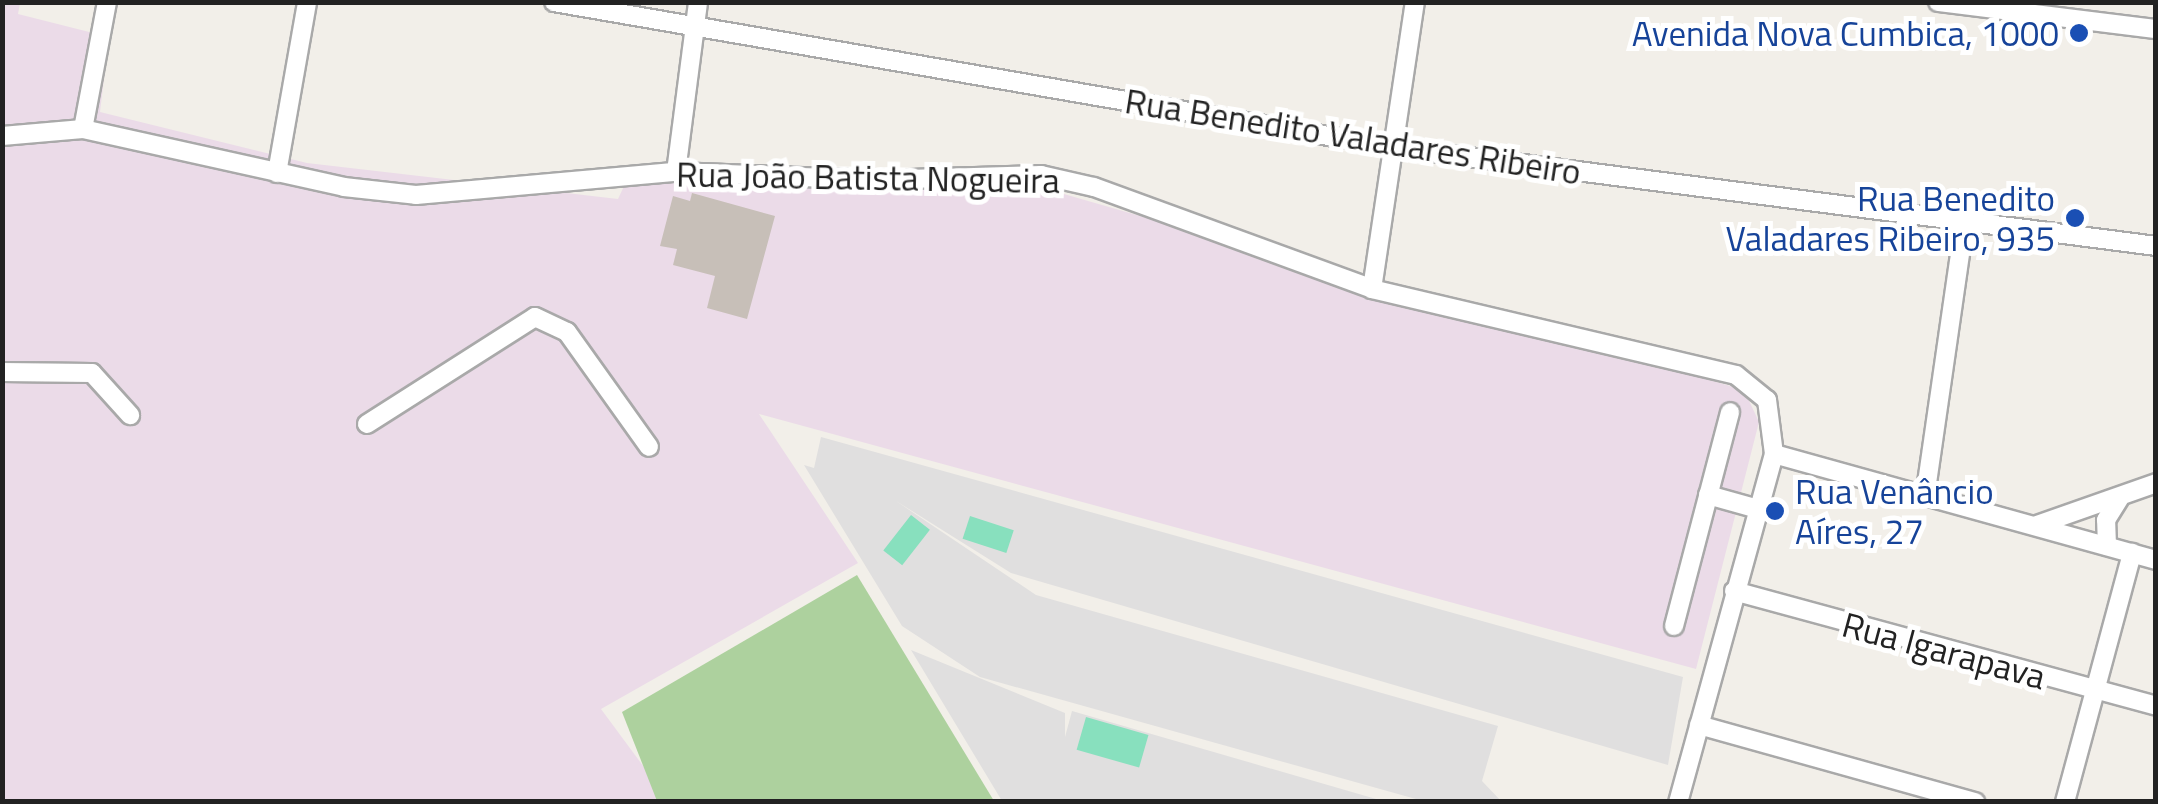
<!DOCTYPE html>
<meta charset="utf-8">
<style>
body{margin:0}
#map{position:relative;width:2158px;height:804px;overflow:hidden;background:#f2efe9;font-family:"Titillium Web",sans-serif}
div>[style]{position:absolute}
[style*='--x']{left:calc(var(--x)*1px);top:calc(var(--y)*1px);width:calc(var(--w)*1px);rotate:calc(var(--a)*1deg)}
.residential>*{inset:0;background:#e0dfdf}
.industrial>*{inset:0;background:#ebdbe8}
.forest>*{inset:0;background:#add19e}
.pitch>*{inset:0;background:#88e0be;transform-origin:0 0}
.building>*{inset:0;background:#c7bfb8}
.roads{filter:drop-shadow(2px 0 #a9a9a9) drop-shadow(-2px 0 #a9a9a9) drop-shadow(0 2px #a9a9a9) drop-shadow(0 -2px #a9a9a9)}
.minor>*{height:18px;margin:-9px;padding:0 9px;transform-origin:9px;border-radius:9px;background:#fff}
.dots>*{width:28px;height:28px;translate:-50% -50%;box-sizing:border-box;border:5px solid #fff;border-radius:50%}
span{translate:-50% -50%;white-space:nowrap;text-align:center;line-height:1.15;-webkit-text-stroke:10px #fff;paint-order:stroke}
.transit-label{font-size:35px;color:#164399}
.right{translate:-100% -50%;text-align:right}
.left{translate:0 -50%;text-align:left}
.street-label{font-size:35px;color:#222}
.frame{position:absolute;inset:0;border:5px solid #222;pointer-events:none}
</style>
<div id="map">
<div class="residential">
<div style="clip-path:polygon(821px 437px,1683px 677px,1668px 765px,1011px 573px,896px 501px,1036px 595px,1498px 726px,1482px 781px,1501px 801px,1423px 801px,980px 677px,902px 626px,804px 465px,814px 468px)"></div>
<div style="clip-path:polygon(911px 650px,1065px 713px,1065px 737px,1072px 711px,1383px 801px,1002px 801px)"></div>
</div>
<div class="industrial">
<div style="clip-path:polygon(2px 3px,20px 3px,18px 14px,109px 37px,100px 112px,307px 163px,618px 199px,626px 182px,1043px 188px,1744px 390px,1759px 422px,1696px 669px,759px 414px,858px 563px,601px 709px,669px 801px,3px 801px)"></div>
</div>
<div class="forest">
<div style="clip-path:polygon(857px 575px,994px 801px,657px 801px,622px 712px)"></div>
</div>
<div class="pitch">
<div style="left:911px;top:515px;width:24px;height:45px;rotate:38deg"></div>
<div style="left:970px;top:516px;width:46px;height:24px;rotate:18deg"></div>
<div style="left:1086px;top:717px;width:65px;height:34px;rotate:16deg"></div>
</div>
<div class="building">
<div style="clip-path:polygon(692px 193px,775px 216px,747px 319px,707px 308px,715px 276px,673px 265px,677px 249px,660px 246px,673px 196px,690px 201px)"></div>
</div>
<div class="roads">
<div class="minor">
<div style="--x:554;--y:2;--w:850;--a:9.82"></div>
<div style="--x:1392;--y:147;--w:770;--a:7.38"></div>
<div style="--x:1938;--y:2;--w:220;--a:7.1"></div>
<div style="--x:83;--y:129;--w:129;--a:-79.3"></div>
<div style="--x:2;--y:136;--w:81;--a:-4.9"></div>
<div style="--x:83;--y:129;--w:267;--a:12.5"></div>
<div style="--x:344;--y:187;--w:72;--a:6.3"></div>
<div style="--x:416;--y:195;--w:261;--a:-5.1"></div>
<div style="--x:676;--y:172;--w:196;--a:2.3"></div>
<div style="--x:872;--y:180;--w:169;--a:-1.7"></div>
<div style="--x:1041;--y:175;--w:54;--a:12.8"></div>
<div style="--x:1094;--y:187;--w:296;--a:20.1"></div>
<div style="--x:1372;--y:289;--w:374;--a:13.3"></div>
<div style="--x:1736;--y:375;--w:40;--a:39"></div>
<div style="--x:1767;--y:400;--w:54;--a:82.6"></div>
<div style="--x:1774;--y:454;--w:361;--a:105.4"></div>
<div style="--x:676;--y:172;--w:171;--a:-82.6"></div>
<div style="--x:277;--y:173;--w:174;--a:-80"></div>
<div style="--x:1372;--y:289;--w:290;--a:-81.5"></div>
<div style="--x:2;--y:372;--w:90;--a:0.6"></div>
<div style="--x:92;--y:373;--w:57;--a:47.9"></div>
<div style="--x:367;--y:424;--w:199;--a:-32.5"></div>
<div style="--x:535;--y:317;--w:35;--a:25"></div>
<div style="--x:567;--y:332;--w:141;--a:54.5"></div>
<div style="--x:1774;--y:454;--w:396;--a:15.5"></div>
<div style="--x:1708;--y:495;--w:52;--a:15.6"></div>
<div style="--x:1925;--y:497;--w:280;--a:-81.8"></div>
<div style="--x:2037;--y:525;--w:126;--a:-19.4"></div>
<div style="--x:2107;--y:546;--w:26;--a:-92"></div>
<div style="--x:2106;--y:520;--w:25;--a:-58"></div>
<div style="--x:1734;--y:591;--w:437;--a:15.2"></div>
<div style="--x:1674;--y:626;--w:221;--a:-75.3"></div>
<div style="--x:1699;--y:725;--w:287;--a:15.6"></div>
<div style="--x:2065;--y:802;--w:258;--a:-74.9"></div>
</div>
</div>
<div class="dots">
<div style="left:2079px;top:33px;background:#1a4fb4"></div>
<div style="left:2075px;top:218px;background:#1a4fb4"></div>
<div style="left:1775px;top:511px;background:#1a4fb4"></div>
</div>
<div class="transit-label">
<span class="right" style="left:2059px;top:33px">Avenida Nova Cumbica, 1000</span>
<span class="right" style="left:2055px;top:218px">Rua Benedito<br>Valadares Ribeiro, 935</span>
<span class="left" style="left:1795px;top:511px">Rua Venâncio<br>Aíres, 27</span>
</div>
<div class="street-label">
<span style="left:1353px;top:136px;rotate:9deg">Rua Benedito Valadares Ribeiro</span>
<span style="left:868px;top:177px;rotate:1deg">Rua João Batista Nogueira</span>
<span style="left:1944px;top:650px;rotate:15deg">Rua Igarapava</span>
</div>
<div class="frame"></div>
</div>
